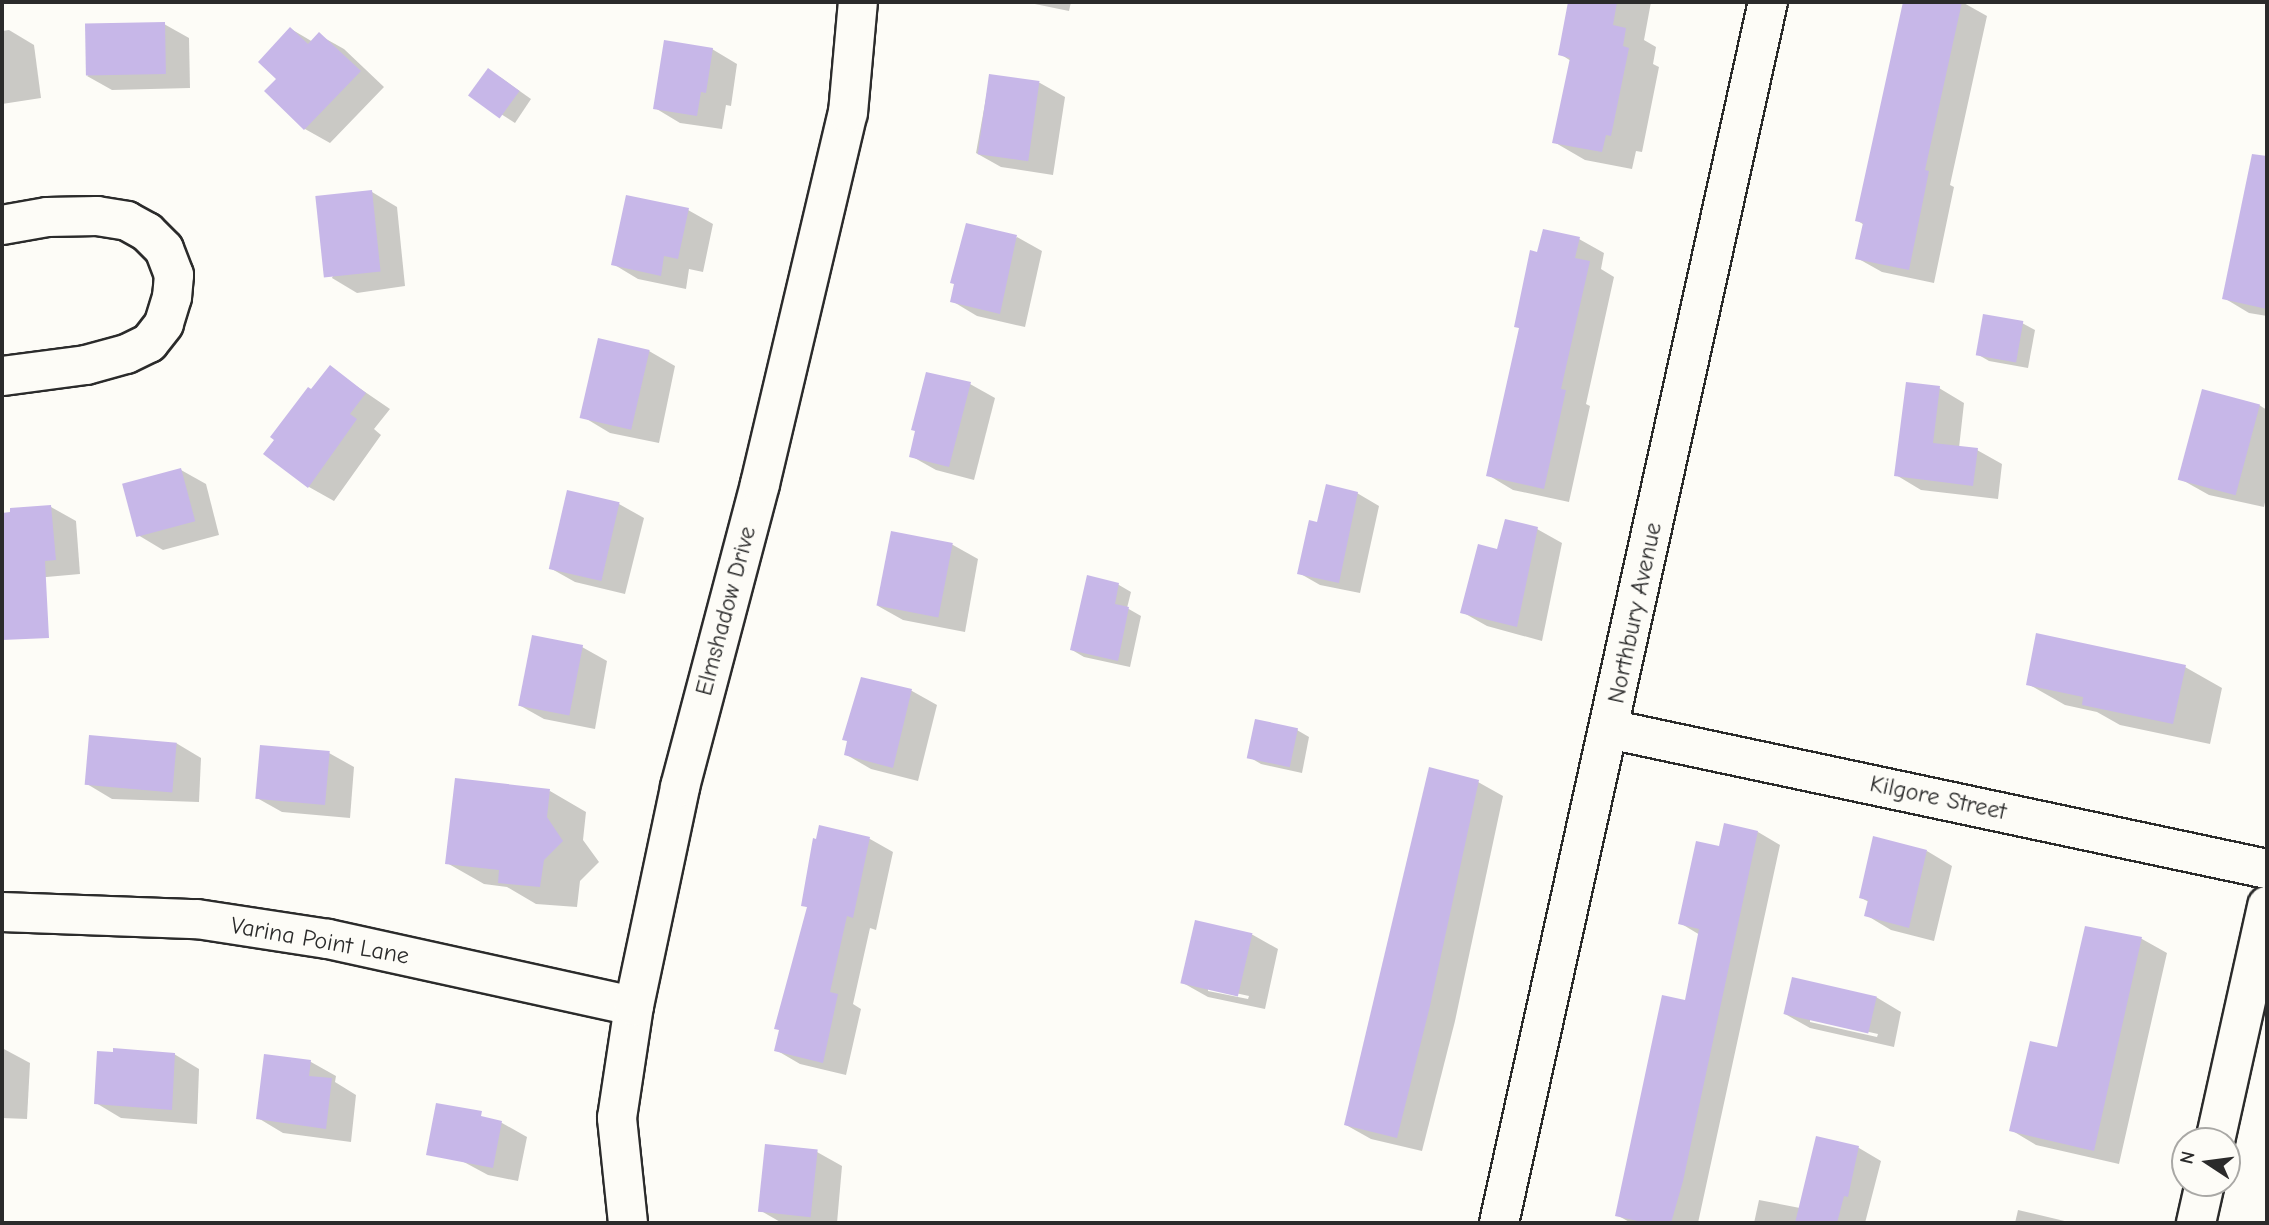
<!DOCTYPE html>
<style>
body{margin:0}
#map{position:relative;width:2269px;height:1225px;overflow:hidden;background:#fdfcf7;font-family:"Comic Neue",sans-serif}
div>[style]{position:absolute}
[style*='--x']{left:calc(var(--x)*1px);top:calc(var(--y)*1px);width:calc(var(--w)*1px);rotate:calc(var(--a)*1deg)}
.shadow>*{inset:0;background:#0003}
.building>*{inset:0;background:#c7b7e8;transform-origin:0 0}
.roads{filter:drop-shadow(2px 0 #2b2b2b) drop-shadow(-2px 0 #2b2b2b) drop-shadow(0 2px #2b2b2b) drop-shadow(0 -2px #2b2b2b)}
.minor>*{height:38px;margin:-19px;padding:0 19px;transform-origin:19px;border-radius:19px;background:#fdfcf7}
span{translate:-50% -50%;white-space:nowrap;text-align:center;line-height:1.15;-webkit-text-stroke:6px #fdfcf7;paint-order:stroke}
.street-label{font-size:24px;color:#2b2b2b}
.frame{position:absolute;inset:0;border:4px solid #2b2b2b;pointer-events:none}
.north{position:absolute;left:2171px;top:1127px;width:70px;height:70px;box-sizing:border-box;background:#fdfcf7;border:2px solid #a9a8a5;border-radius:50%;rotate:283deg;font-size:19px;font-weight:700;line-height:28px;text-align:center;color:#2b2b2b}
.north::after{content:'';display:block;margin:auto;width:24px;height:32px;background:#2b2b2b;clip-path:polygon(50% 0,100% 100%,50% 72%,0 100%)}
</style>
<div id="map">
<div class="shadow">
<div style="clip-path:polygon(1025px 2px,1071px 2px,1069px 11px)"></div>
<div style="clip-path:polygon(1570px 2px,1651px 2px,1644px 40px,1656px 47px,1653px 64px,1659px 67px,1642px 152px,1636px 151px,1632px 169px,1585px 160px,1554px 142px,1571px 61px,1560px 54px)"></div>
<div style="clip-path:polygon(1905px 2px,1962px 2px,1987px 16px,1950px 185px,1954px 187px,1934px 283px,1882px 272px,1857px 258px,1864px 225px,1857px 220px)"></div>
<div style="clip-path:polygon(164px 24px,189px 38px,190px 88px,112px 90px,87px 76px)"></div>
<div style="clip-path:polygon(291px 29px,313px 42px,319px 35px,344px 49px,384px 87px,330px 143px,305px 129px,266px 91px,278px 79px)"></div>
<div style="clip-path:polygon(9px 30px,34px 45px,41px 98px,2px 104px,2px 31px)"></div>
<div style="clip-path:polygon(712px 49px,737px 64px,731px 106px,726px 105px,722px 129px,680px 123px,655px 108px)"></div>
<div style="clip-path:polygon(990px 76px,1040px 83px,1065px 97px,1053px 175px,1001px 167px,976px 153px)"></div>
<div style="clip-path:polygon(500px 77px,531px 99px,515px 123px,471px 95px)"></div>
<div style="clip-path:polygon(372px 192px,397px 207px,405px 286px,357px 293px,332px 278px)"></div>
<div style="clip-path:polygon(688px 210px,713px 224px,703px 272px,689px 269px,686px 289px,638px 279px,613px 264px)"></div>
<div style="clip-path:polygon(2242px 210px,2267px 215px,2267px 316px,2249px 313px,2224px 298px)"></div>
<div style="clip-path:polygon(1017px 237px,1042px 251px,1025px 327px,977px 316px,952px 301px)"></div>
<div style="clip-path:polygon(1579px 239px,1604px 253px,1601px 269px,1614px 277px,1586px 404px,1590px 406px,1569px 502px,1513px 490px,1488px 475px,1521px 329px,1516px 326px,1539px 254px)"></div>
<div style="clip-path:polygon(2022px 323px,2035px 330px,2028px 368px,1989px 361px,1977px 354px)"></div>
<div style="clip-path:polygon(649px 351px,675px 366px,659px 443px,610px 433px,585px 418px)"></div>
<div style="clip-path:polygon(330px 368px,390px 409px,374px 429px,381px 435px,334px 501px,309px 487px,265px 453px)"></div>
<div style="clip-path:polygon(970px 384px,995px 398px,974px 480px,936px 470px,911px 456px)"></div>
<div style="clip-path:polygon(1939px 388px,1964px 403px,1959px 448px,1977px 450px,2002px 464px,1998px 499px,1921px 490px,1896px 475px)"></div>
<div style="clip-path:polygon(2259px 405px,2267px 410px,2267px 493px,2264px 507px,2209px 495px,2184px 481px)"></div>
<div style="clip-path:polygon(181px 470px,206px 484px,219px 535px,163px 550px,138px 535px)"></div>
<div style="clip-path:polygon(1357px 493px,1379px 506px,1360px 593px,1320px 585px,1299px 573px,1318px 524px)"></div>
<div style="clip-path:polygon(619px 504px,644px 518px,625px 594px,575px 582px,550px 568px)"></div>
<div style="clip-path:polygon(51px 507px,76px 521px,80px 574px,2px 581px,2px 514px)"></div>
<div style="clip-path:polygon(1537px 529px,1562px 543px,1542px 641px,1487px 626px,1462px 612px,1498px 551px)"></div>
<div style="clip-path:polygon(892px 533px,953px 545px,978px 559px,965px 632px,903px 620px,878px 606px)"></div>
<div style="clip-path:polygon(1089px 578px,1119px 585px,1131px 592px,1127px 608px,1141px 616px,1130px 667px,1084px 657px,1072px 650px)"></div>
<div style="clip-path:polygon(582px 647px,607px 661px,595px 729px,544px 719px,519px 705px)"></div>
<div style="clip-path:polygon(2185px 667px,2222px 688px,2210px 744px,2120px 725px,2097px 712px,2065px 705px,2028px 684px)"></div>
<div style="clip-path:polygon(862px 679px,912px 691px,937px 705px,918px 781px,871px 769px,845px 754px)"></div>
<div style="clip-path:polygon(1297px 730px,1309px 737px,1302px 773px,1261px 764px,1249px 757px)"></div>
<div style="clip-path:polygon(176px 743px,201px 758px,199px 802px,112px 799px,87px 784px)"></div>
<div style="clip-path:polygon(329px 753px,354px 767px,350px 818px,282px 812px,257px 798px)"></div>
<div style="clip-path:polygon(1478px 782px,1503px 796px,1455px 1021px,1422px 1151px,1371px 1139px,1346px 1125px)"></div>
<div style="clip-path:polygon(550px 791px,586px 812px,583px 840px,599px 862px,580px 881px,577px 907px,536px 904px,507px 887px,484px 884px,447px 863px)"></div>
<div style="clip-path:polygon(821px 827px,870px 839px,893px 852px,876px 930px,870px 928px,853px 1004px,861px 1009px,846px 1075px,800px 1064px,776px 1050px,809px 908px,803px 905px)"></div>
<div style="clip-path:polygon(1758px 832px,1780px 845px,1698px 1223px,1631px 1223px,1617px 1215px,1687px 1002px,1700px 935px,1680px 923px,1720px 848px)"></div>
<div style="clip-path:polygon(1927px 851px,1952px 866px,1934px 941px,1891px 930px,1866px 915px,1869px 902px,1861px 898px)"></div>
<div style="clip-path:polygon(evenodd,1197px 922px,1253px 935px,1278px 949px,1265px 1009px,1208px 997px,1183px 983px,1197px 922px,1208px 987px,1249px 996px,1248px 999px,1208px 991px,1208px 987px)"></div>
<div style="clip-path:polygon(2086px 928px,2142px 939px,2167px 953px,2119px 1164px,2036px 1145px,2011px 1130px,2058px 1049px)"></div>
<div style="clip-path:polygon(evenodd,1876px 997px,1901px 1012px,1894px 1047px,1810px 1028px,1785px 1014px,1876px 997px,1810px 1019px,1878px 1034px,1877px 1037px,1810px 1022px,1810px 1019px)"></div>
<div style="clip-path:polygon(2px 1048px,30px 1063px,27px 1119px,2px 1118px)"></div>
<div style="clip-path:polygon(115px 1054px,174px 1054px,199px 1069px,197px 1124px,121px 1118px,96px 1103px)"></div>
<div style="clip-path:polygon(266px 1056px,311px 1062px,336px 1076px,335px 1082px,356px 1095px,351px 1142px,283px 1133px,258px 1118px)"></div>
<div style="clip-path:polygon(463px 1114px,502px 1123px,527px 1137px,518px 1181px,488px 1175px,462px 1161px)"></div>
<div style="clip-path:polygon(1817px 1138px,1859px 1148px,1881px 1161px,1865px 1223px,1754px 1223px,1759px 1200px,1800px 1208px)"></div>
<div style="clip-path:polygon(817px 1152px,842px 1166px,837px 1223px,782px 1223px,761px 1211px)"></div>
<div style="clip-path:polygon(2018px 1210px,2073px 1223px,2015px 1223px)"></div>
</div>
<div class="building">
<div style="clip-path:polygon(1568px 2px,1617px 2px,1613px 25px,1626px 28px,1623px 46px,1629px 48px,1611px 136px,1606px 135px,1602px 152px,1552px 143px,1570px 58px,1558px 55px)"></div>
<div style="clip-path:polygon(1903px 2px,1962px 2px,1925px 170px,1929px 171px,1909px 270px,1855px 259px,1863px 223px,1855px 221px)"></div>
<div style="left:165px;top:22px;width:52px;height:80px;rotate:89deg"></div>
<div style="clip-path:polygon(290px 27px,308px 44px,319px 32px,361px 71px,304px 130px,264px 91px,276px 79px,258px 62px)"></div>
<div style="clip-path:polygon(664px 40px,713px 48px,706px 93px,701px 92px,697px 116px,653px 109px)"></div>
<div style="left:488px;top:68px;width:39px;height:34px;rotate:36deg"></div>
<div style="left:989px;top:74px;width:51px;height:81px;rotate:8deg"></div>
<div style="clip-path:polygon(2252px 154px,2267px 156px,2267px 309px,2222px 299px)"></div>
<div style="left:372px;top:190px;width:82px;height:57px;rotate:84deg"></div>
<div style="clip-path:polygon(626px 195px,689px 208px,678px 259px,664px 256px,661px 276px,611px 265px)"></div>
<div style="clip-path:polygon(966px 223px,1017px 235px,1000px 314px,950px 302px,954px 284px,950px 283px)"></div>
<div style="clip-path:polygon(1543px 229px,1580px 237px,1575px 258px,1590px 261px,1561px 389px,1566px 390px,1544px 489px,1486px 476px,1519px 328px,1514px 327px,1530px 250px,1537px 252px)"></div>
<div style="left:1983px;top:314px;width:41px;height:42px;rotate:10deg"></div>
<div style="left:598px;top:338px;width:53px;height:82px;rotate:13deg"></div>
<div style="clip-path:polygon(330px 365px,366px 393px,350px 414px,357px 419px,308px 488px,263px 454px,274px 440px,270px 437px,308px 387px,311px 389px)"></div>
<div style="clip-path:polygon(926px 372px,971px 382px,949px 467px,909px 457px,915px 431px,911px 430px)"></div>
<div style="clip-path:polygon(1906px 382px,1940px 386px,1933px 443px,1978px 448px,1973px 486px,1894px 476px)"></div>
<div style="left:2202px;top:389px;width:60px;height:94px;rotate:15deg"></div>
<div style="left:181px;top:468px;width:55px;height:61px;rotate:75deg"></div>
<div style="clip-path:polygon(1326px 484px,1358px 492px,1339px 583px,1297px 574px,1309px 520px,1317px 522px)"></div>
<div style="left:567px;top:490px;width:54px;height:81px;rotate:13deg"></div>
<div style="clip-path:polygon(51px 505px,56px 560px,45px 561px,49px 638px,2px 640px,2px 513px,10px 512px,10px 508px)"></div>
<div style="clip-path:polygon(1505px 519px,1538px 527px,1517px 627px,1460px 613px,1478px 544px,1497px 549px)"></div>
<div style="left:891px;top:531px;width:63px;height:76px;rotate:11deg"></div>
<div style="clip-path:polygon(1087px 575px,1119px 583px,1115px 604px,1129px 607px,1118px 661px,1070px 650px)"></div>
<div style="clip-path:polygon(2036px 633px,2186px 665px,2173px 724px,2082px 705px,2083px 697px,2026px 685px)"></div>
<div style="left:532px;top:635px;width:52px;height:72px;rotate:11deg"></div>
<div style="clip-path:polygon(861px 677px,912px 689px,893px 768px,844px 755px,847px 741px,842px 740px)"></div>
<div style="left:1255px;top:719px;width:44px;height:40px;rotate:12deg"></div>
<div style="left:89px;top:735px;width:88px;height:50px;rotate:5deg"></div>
<div style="left:260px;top:745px;width:70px;height:54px;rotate:5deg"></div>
<div style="clip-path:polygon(1429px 767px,1479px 780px,1430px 1006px,1397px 1138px,1344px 1125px)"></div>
<div style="clip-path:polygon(455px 778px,550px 789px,547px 817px,563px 841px,544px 860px,540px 887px,498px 883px,499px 870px,445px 864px)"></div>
<div style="clip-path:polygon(1724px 823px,1758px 831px,1683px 1181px,1671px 1223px,1647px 1223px,1615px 1216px,1662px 995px,1685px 1000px,1699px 929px,1678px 924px,1696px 841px,1719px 846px)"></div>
<div style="clip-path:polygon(819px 825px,870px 837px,853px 918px,847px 916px,830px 992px,838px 994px,823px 1063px,774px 1051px,779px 1030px,774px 1029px,807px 907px,801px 906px,813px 838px,816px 839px)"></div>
<div style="clip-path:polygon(1873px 836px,1927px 850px,1909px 928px,1864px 916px,1868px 900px,1859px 898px)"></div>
<div style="left:1195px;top:920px;width:59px;height:65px;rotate:13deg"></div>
<div style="clip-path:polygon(2085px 926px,2142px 937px,2094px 1151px,2009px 1131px,2030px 1041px,2057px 1047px)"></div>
<div style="left:1792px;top:977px;width:87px;height:38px;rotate:13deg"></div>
<div style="clip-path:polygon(113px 1048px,175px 1053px,172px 1110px,94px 1104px,97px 1051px,113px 1052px)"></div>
<div style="clip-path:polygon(264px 1054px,311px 1060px,309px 1076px,332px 1078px,326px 1129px,256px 1119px)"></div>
<div style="clip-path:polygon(436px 1103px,482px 1111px,481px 1116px,502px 1121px,493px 1168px,426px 1155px)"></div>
<div style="clip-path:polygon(1816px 1136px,1859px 1146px,1848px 1197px,1844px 1196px,1837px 1223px,1795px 1223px)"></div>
<div style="left:765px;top:1144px;width:53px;height:68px;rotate:6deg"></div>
</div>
<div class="roads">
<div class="minor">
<div style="--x:2;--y:225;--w:46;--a:-10.1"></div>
<div style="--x:47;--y:217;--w:50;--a:-1.1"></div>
<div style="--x:97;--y:216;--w:30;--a:9"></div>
<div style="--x:127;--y:221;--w:23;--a:29"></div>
<div style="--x:147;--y:232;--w:24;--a:45"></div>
<div style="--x:164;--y:249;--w:28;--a:69"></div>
<div style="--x:174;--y:275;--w:22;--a:95"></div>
<div style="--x:172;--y:297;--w:28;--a:107"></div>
<div style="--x:164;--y:324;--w:24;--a:128"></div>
<div style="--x:149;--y:343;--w:25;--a:154"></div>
<div style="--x:126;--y:354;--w:41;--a:164.6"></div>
<div style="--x:86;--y:365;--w:85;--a:172.5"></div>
<div style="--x:1609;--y:729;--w:673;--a:12.01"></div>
<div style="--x:2;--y:912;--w:195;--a:2.1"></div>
<div style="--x:197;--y:919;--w:133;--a:8.7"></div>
<div style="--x:328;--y:939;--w:313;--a:12.4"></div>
<div style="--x:2215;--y:1141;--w:241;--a:-77.5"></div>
<div style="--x:628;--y:1223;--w:106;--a:-96"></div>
<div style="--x:617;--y:1118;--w:113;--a:-81.4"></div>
<div style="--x:634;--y:1006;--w:224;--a:-78.1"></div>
<div style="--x:680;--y:787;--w:313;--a:-75.2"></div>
<div style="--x:760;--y:484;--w:381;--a:-76.7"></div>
<div style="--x:848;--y:113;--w:111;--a:-84.9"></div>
<div style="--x:1499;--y:1223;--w:1250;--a:-77.58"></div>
<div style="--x:2196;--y:1223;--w:41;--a:-77.3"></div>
</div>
</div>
<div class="street-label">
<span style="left:726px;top:611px;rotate:-75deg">Elmshadow Drive</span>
<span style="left:1635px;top:613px;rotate:-78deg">Northbury Avenue</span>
<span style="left:1938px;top:798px;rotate:12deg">Kilgore Street</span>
<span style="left:320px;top:941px;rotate:10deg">Varina Point Lane</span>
</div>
<div class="frame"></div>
<div class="north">N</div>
</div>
